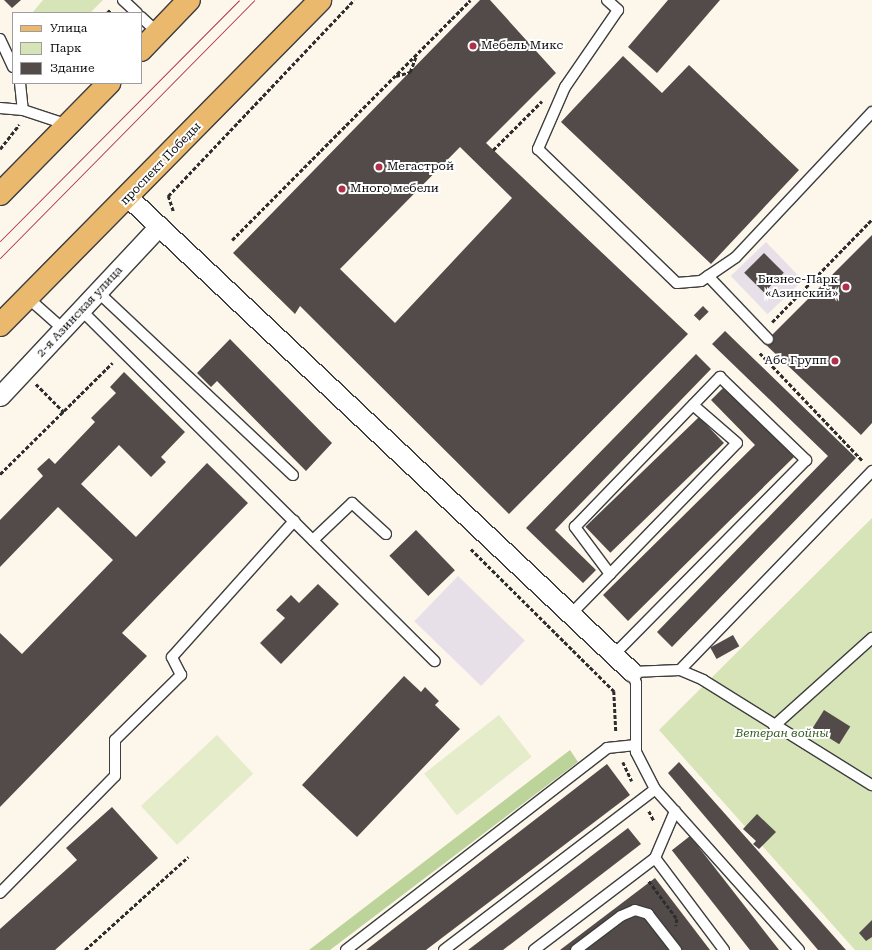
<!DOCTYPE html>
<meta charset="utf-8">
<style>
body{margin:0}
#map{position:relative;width:872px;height:950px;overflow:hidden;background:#fdf7eb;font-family:"Roboto Serif",serif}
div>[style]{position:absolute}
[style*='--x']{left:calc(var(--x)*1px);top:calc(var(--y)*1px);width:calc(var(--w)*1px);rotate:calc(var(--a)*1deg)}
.industrial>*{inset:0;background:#e7e0e9;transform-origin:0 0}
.green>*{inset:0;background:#d6e4b8}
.forest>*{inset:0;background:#bcd399}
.pitch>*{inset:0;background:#e5ecc9;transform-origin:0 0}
.building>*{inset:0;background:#524b49;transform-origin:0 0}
.path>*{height:2.5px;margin-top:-1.25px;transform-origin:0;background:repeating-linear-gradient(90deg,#2d2d2d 0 4px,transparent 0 6px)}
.roads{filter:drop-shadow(1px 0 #3e3e3e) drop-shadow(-1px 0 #3e3e3e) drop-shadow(0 1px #3e3e3e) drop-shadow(0 -1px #3e3e3e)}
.service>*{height:10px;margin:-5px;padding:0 5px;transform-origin:5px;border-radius:5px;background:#fff}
.minor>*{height:19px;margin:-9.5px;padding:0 9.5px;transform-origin:9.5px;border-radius:9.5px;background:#fff}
.primary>*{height:22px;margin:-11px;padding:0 11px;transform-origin:11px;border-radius:11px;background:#ebb96d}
.tram>*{height:1px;margin:-0.5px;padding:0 0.5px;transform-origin:0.5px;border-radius:0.5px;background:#ad314a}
.dots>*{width:11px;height:11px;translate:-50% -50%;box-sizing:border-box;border:2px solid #fff;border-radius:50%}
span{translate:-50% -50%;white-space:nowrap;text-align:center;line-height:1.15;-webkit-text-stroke:4px #fff;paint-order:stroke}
.poi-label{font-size:12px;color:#0b0b0b}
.left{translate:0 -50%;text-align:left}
.right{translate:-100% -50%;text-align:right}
.street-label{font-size:12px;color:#0b0b0b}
.park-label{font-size:12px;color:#375c22;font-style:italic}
.legend{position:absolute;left:12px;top:12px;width:130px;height:72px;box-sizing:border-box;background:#fff;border:1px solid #9d9d9d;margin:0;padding:5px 7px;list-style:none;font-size:12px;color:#0b0b0b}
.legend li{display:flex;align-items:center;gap:8px;height:20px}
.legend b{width:20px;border:1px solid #9d9d9d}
</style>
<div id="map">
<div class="industrial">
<div style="left:766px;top:242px;width:53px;height:49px;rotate:46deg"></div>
<div style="left:458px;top:576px;width:93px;height:63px;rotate:44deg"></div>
</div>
<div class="green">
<div style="clip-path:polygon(43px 0,103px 0,90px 13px,32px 13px)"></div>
<div style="clip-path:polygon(872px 518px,872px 950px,855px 950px,659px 730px)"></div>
</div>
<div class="forest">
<div style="clip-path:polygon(570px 750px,578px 762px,330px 950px,309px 950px)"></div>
</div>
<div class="pitch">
<div style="left:499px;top:715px;width:53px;height:95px;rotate:52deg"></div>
<div style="left:217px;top:735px;width:53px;height:104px;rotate:47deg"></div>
</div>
<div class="building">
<div style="clip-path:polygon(4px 0,21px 0,12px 8px)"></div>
<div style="clip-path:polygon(evenodd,480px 0,490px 0,556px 73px,486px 143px,688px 334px,509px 514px,300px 306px,295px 314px,233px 253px,480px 0,460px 147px,512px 198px,395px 323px,340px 269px,460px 147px)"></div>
<div style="clip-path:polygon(668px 0,720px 0,657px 73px,628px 47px)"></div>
<div style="clip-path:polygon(623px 56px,662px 93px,689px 65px,799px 170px,711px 264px,561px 122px)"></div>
<div style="clip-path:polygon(872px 235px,872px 423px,861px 435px,764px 343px)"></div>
<div style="left:764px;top:253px;width:28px;height:28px;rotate:45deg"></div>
<div style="left:703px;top:306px;width:8px;height:13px;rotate:45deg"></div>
<div style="clip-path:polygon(725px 331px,856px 458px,672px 647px,657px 632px,828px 456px,712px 344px)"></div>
<div style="clip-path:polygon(230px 339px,332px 443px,306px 471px,217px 381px,211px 387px,197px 373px)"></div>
<div style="clip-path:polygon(696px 354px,711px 369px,555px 530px,596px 570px,583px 583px,526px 528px)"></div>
<div style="clip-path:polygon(124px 372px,185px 432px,161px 457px,166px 462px,151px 477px,119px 445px,81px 484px,136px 537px,207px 463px,248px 503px,122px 633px,147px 656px,0 807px,0 633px,22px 654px,113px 560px,58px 507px,0 567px,0 520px,43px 476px,37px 469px,49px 458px,55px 464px,95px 422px,91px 418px,116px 393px,110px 387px)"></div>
<div style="clip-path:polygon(725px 386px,794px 457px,628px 621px,603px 595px,755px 445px,711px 400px)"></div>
<div style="left:699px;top:417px;width:36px;height:158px;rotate:46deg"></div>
<div style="left:416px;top:530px;width:56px;height:37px;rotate:46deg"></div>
<div style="clip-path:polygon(318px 584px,339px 604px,281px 664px,260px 643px,285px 618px,276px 610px,291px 595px,299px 603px)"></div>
<div style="left:733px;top:635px;width:13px;height:26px;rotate:61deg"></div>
<div style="clip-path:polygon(404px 676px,421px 692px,425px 687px,439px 701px,435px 705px,460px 729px,357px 837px,302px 785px)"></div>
<div style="left:824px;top:710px;width:31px;height:21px;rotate:32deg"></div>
<div style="clip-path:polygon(679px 762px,846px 950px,818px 950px,668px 773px)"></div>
<div style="clip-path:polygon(607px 764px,630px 795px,426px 950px,366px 950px)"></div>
<div style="clip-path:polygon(112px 807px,158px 858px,55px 950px,0 950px,0 929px,77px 860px,66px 848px)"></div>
<div style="clip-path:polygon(757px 814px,776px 832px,759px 849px,753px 844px,756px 841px,743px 829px)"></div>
<div style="clip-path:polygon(628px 828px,641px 844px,503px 950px,468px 950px)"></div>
<div style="left:690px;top:836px;width:145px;height:23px;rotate:52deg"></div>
<div style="clip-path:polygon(655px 878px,710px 950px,560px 950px)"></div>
<div style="clip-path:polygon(872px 920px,872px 937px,866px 941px,859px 933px)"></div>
</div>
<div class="path">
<div style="--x:107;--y:13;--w:6;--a:-45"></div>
<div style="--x:396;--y:76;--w:15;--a:-16"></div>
<div style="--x:410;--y:72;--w:17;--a:-69"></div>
<div style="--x:0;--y:149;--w:31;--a:-52"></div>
<div style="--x:493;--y:150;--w:69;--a:-45"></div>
<div style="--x:173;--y:211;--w:16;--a:-108"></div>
<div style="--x:168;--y:196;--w:270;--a:-46.5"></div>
<div style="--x:232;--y:240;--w:338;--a:-45.2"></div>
<div style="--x:772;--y:322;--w:144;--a:-45.8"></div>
<div style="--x:760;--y:353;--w:149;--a:46.4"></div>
<div style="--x:36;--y:384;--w:40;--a:45"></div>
<div style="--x:0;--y:474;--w:158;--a:-44.7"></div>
<div style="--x:471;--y:549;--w:202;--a:44.8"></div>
<div style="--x:614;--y:691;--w:41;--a:87.2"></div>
<div style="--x:623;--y:762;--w:21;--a:65"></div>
<div style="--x:649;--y:811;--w:11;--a:63"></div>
<div style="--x:649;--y:881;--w:47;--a:53.6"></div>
<div style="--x:677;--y:919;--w:7;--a:98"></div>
<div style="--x:85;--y:950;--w:139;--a:-42.1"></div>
</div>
<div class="roads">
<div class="service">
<div style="--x:123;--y:0;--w:19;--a:43"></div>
<div style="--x:607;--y:0;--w:15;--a:42"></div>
<div style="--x:618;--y:10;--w:93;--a:124.5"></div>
<div style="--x:565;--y:87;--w:68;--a:113.5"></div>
<div style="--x:538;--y:149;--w:193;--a:44"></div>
<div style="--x:677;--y:283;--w:24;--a:-5"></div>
<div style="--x:701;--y:281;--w:42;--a:-34.4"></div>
<div style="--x:736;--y:257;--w:199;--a:-46.8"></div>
<div style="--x:141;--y:17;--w:23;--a:43"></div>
<div style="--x:0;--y:39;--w:31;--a:65"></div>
<div style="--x:20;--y:83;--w:27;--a:84"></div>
<div style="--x:0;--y:108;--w:23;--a:5"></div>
<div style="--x:23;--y:110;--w:47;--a:18.4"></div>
<div style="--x:708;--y:276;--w:87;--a:46.4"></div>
<div style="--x:99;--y:293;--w:266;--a:43.2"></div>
<div style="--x:27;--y:297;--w:50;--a:41.7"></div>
<div style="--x:82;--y:311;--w:497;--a:44.8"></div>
<div style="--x:313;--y:540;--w:54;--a:-43.5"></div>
<div style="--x:352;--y:503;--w:46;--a:42.4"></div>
<div style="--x:610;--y:574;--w:182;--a:-45.9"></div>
<div style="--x:737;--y:443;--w:58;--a:-139.2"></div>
<div style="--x:571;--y:614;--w:56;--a:-45.7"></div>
<div style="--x:610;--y:574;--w:59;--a:-126.7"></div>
<div style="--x:575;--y:527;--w:209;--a:-46"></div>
<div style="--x:720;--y:377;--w:120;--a:44"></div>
<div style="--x:806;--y:460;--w:274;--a:134.6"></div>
<div style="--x:680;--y:670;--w:277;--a:-46"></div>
<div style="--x:774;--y:726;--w:132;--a:-41.9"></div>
<div style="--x:655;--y:858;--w:51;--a:-66.9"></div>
<div style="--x:0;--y:893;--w:164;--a:-45.5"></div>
<div style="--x:115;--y:776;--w:36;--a:-90"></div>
<div style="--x:115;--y:740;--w:93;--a:-44.6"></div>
<div style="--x:181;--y:675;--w:20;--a:-117"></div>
<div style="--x:172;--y:657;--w:183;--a:-48.1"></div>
<div style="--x:346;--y:950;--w:330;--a:-37.7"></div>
<div style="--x:607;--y:748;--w:29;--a:-6"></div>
<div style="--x:444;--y:950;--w:265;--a:-37.3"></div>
<div style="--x:534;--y:950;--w:152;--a:-37.2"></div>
<div style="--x:655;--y:858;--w:115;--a:53.1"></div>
<div style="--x:576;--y:950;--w:56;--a:-37.1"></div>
<div style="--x:621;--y:916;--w:15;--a:-23"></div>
<div style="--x:635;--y:910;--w:14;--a:17"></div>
<div style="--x:648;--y:914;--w:46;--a:52.1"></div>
<div style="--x:799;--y:950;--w:216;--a:-131.8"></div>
<div style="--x:655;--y:789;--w:42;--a:-117.2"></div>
<div style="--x:636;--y:752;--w:69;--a:-90"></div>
<div style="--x:636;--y:683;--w:12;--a:-110"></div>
<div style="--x:632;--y:672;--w:48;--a:-2.4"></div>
<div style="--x:680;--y:670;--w:25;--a:23"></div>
<div style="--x:703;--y:680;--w:199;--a:31.9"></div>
</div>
<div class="minor">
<div style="--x:129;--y:198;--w:691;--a:43.3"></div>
<div style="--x:0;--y:396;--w:233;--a:-46.9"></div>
</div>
<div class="primary">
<div style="--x:141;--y:50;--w:69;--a:-46.2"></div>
<div style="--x:0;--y:194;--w:156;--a:-45.5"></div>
<div style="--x:0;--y:325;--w:456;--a:-45.4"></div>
</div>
</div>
<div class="tram">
<div style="--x:0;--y:241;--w:339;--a:-45.2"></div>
<div style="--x:0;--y:258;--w:362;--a:-45.4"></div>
</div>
<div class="dots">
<div style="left:473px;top:46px;background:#ad314a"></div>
<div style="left:379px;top:167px;background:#ad314a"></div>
<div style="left:342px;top:189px;background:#ad314a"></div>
<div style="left:846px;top:287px;background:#ad314a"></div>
<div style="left:835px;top:361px;background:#ad314a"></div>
</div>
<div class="poi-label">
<span class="left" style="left:481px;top:46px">Мебель Микс</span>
<span class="left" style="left:387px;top:167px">Мегастрой</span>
<span class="left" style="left:350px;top:189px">Много мебели</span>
<span class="right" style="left:838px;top:287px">Бизнес-Парк<br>«Азинский»</span>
<span class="right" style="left:827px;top:361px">Абс Групп</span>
</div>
<div class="street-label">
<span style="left:161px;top:164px;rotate:-46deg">проспект Победы</span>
<span style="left:80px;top:312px;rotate:-47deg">2-я Азинская улица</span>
</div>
<div class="park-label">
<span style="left:782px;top:734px">Ветеран войны</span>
</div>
<ul class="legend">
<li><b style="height:5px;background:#ebb96d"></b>Улица</li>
<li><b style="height:11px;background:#d6e4b8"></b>Парк</li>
<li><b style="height:11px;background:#524b49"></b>Здание</li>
</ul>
</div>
